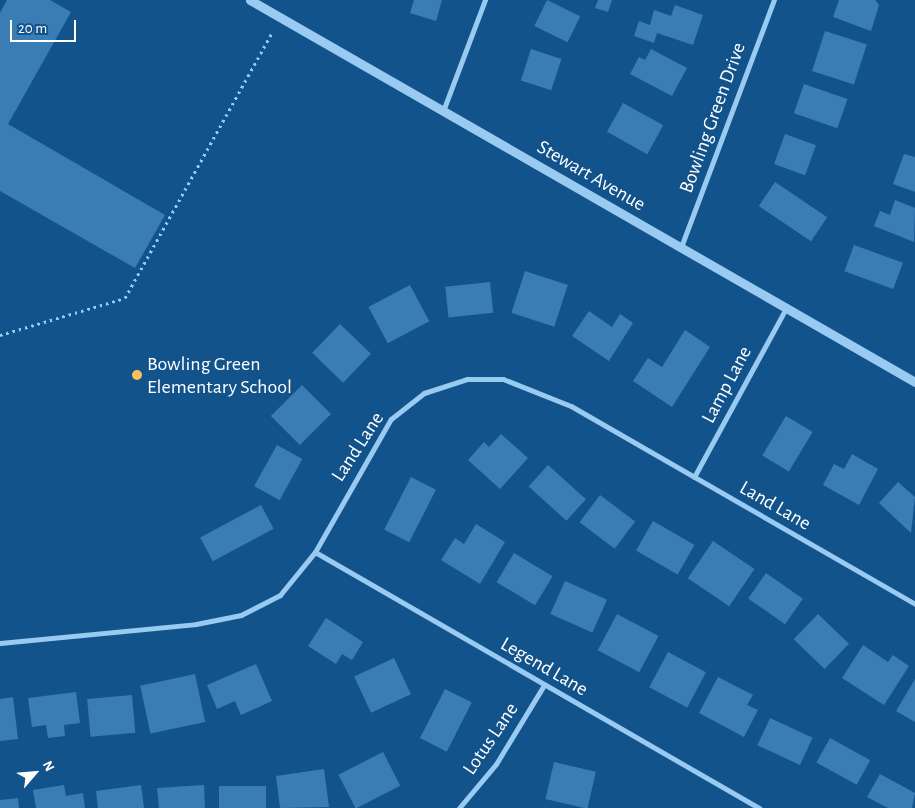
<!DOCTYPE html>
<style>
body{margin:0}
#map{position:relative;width:915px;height:808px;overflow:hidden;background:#12538c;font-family:"Alegreya Sans",sans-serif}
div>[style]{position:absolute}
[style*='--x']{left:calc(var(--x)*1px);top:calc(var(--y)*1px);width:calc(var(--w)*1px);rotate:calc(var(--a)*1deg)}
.building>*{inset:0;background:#3a7db5;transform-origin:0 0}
.path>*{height:3px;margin-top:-1.5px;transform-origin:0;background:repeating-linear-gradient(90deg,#99caf1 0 2.5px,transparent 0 6.5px)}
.minor>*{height:5px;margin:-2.5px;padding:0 2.5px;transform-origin:2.5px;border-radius:2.5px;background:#99caf1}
.tertiary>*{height:9px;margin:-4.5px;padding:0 4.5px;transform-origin:4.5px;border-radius:4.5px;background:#99caf1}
.dots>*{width:14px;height:14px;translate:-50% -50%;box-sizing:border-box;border:2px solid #12538c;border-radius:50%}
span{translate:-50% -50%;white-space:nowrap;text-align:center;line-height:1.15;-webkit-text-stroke:4px #12538c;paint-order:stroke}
.street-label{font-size:20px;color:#fff}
.poi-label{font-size:20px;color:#fff}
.left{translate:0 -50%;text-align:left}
.north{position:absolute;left:10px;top:748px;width:50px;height:50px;-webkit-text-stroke:4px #12538c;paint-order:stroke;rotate:63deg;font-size:14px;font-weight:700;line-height:20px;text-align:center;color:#fff}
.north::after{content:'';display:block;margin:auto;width:18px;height:22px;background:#fff;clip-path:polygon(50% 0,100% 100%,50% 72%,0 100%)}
.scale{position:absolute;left:10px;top:20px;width:66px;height:22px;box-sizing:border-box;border:2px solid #fff;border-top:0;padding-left:6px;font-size:15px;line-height:18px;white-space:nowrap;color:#fff;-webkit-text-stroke:4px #12538c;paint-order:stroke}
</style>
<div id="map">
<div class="building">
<div style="clip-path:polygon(7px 0,50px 0,71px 12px,8px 124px,165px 215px,135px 268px,0 191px,0 13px)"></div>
<div style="clip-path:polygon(414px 0,442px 0,436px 21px,410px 13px)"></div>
<div style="left:547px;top:0;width:37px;height:29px;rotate:26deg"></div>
<div style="clip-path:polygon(598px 0,612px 0,608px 12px,595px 8px)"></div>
<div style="clip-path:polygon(839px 0,875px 0,879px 5px,871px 31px,833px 17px)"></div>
<div style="clip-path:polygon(675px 5px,703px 15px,693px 45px,657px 33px,654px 43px,634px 36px,639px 21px,650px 25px,654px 10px,671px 16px)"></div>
<div style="left:825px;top:31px;width:44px;height:42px;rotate:18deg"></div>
<div style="left:531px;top:49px;width:32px;height:33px;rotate:18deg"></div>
<div style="clip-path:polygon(651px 49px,687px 68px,672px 96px,630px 74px,639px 57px,645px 60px)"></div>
<div style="left:804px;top:84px;width:46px;height:31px;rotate:19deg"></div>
<div style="left:623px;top:103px;width:46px;height:33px;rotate:29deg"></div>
<div style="left:785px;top:134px;width:33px;height:32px;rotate:20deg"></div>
<div style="clip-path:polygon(904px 154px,915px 157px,915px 192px,893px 184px)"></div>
<div style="left:775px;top:182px;width:63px;height:29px;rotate:34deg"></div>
<div style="clip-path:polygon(895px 200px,915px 208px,914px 242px,874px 226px,880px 211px,890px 215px)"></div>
<div style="left:854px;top:245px;width:52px;height:28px;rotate:20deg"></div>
<div style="left:525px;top:271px;width:45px;height:44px;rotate:18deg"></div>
<div style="left:490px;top:282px;width:31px;height:45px;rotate:84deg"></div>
<div style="left:410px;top:285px;width:41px;height:47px;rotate:62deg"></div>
<div style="clip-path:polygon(589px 311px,612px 327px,620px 314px,633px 323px,609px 361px,572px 336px)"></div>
<div style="left:340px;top:324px;width:43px;height:40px;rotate:44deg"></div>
<div style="clip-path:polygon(685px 330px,710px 347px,672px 407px,633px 381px,648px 358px,662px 367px)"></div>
<div style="left:302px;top:385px;width:41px;height:44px;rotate:45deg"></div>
<div style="left:786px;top:416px;width:31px;height:46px;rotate:31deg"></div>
<div style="clip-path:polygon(501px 434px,528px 458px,500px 489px,468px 460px,484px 442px,489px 447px)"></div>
<div style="left:277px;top:445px;width:29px;height:47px;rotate:29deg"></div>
<div style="clip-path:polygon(852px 454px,878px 469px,859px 505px,823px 485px,834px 464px,844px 469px)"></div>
<div style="left:548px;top:465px;width:51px;height:29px;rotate:42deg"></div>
<div style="left:411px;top:477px;width:28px;height:59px;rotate:27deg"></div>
<div style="clip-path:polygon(898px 482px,915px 497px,911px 533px,879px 503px)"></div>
<div style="left:600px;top:495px;width:44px;height:34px;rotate:37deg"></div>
<div style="left:261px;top:505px;width:27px;height:69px;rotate:62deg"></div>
<div style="left:653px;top:521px;width:48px;height:34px;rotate:30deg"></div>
<div style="clip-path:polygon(476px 524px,505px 542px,480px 584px,441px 560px,455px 538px,464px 544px)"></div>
<div style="left:713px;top:541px;width:50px;height:45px;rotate:34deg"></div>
<div style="left:514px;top:553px;width:45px;height:34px;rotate:31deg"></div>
<div style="left:766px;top:573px;width:45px;height:31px;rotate:35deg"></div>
<div style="left:565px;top:581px;width:46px;height:36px;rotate:24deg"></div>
<div style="left:617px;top:614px;width:47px;height:41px;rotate:28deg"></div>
<div style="left:818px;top:614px;width:43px;height:35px;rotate:44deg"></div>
<div style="clip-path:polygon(326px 618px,363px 642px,352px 660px,342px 654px,336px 664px,308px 646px)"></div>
<div style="clip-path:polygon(863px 645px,888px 662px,893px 655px,909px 666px,884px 705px,842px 678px)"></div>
<div style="left:668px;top:652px;width:43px;height:40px;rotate:28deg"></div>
<div style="left:394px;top:658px;width:40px;height:44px;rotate:65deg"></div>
<div style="clip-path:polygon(256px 664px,272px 701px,241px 715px,235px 701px,217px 709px,207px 685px)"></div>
<div style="left:195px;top:674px;width:49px;height:56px;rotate:78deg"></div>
<div style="clip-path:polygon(718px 677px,753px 695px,747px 705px,758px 710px,744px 737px,699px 713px)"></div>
<div style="clip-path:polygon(915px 679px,915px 722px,896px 711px)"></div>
<div style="left:445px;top:689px;width:30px;height:55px;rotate:27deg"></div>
<div style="clip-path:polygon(76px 692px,80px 723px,64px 725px,65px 736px,48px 738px,46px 725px,32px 727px,28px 698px)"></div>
<div style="left:132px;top:695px;width:38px;height:45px;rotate:85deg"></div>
<div style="clip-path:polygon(13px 697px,18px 739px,0 741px,0 699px)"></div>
<div style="left:770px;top:718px;width:47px;height:30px;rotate:25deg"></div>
<div style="left:830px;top:738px;width:46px;height:28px;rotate:29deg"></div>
<div style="left:383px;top:752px;width:38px;height:50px;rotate:63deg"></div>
<div style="left:554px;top:762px;width:43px;height:38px;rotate:13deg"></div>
<div style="clip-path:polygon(324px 769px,329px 807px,280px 808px,276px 776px)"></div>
<div style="clip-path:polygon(880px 774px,915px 793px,912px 808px,888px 808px,867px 797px)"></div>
<div style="clip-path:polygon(64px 785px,66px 796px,83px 793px,85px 808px,36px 808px,33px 790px)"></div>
<div style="clip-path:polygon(141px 785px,144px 808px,98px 808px,96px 791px)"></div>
<div style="clip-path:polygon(204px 785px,205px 808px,159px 808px,157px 788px)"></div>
<div style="left:219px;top:786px;width:47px;height:22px"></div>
<div style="clip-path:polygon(18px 798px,19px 808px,0 808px,0 800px)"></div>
</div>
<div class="path">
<div style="--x:0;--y:335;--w:130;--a:-16.5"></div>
<div style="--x:125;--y:298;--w:305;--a:-61"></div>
</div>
<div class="minor">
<div style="--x:443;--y:111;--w:119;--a:-69.3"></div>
<div style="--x:681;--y:247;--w:264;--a:-69.4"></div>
<div style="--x:694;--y:477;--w:192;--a:-61.4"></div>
<div style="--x:315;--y:552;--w:513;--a:29.97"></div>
<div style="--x:0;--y:643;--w:197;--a:-5.5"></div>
<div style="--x:196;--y:624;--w:46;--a:-11.3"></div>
<div style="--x:241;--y:615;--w:44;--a:-27.1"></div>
<div style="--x:280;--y:595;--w:55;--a:-50.9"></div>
<div style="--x:315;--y:552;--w:153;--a:-60.3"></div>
<div style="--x:391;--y:419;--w:42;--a:-38.2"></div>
<div style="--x:424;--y:393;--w:45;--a:-18"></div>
<div style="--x:467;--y:379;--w:36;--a:0"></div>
<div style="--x:503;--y:379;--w:73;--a:21.7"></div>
<div style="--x:571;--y:406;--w:397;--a:29.9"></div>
<div style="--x:459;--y:808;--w:57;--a:-49.9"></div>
<div style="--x:496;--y:764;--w:92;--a:-58.7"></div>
</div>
<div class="tertiary">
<div style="--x:250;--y:0;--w:767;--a:29.87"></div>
</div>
<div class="dots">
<div style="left:137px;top:375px;background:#ffbf59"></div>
</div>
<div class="street-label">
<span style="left:713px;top:118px;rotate:-70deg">Bowling Green Drive</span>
<span style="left:591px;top:176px;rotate:30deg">Stewart Avenue</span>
<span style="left:727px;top:385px;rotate:-62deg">Lamp Lane</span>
<span style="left:358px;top:447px;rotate:-57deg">Land Lane</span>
<span style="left:775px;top:506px;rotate:30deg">Land Lane</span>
<span style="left:544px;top:667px;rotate:30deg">Legend Lane</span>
<span style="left:491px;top:739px;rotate:-56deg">Lotus Lane</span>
</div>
<div class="poi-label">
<span class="left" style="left:147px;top:376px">Bowling Green<br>Elementary School</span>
</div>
<div class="north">N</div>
<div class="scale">20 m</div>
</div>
